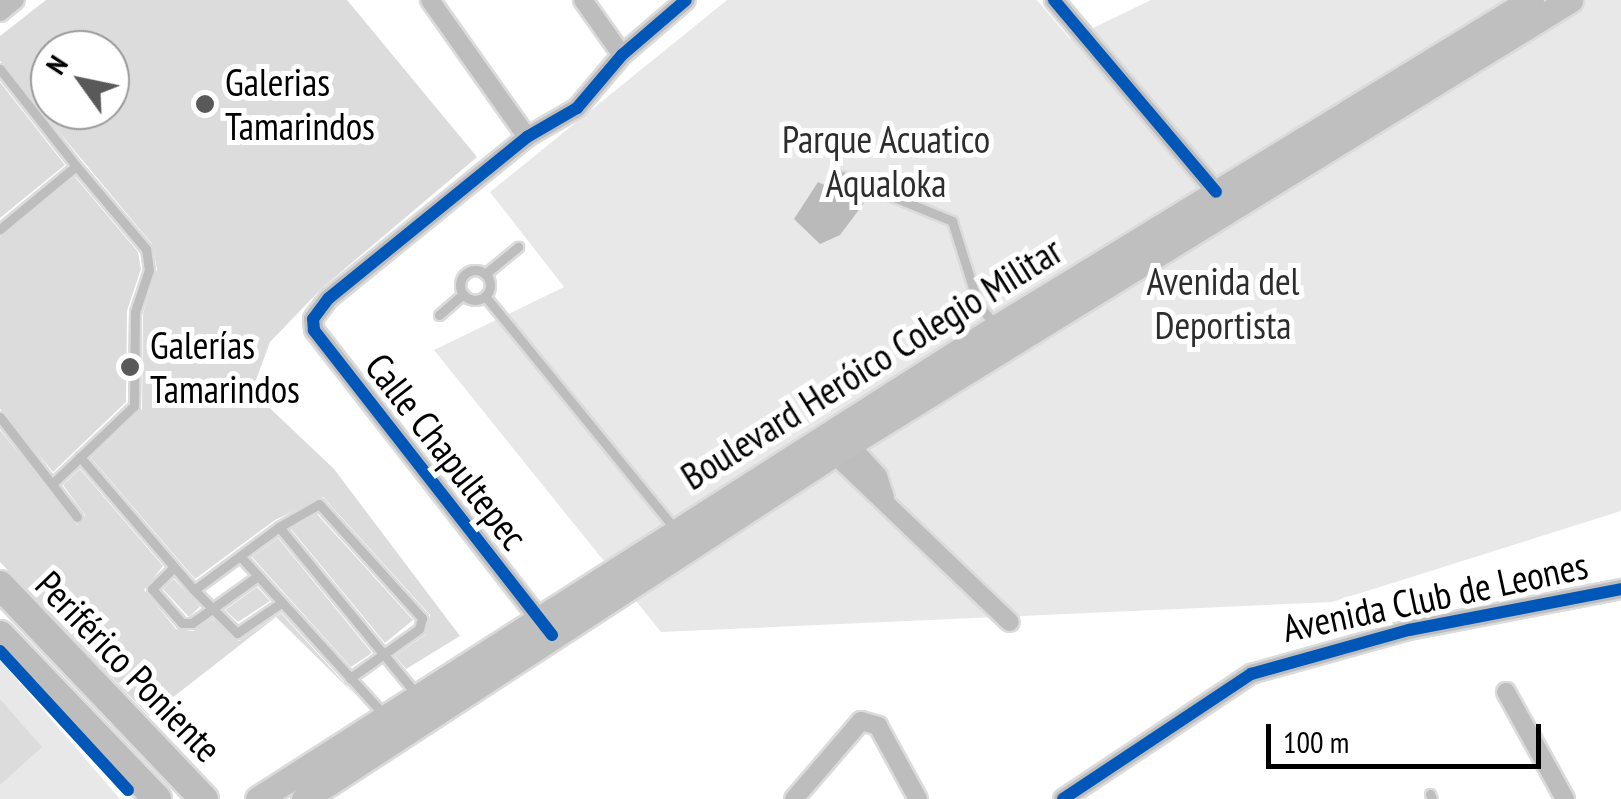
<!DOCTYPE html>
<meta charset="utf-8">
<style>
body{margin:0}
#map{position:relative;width:1621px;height:799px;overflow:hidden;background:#fff;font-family:"PT Sans Narrow",sans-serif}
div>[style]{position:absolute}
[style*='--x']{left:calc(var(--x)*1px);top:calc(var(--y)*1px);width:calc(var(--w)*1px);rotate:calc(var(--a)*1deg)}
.green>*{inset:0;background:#e8e8e8}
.water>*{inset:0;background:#bababa}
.building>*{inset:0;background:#dcdcdc;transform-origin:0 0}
.roads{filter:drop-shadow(2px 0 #dbdbdb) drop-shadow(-2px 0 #dbdbdb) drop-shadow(0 2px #dbdbdb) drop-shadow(0 -2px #dbdbdb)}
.service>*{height:9px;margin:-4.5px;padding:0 4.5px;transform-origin:4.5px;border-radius:4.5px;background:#bdbdbd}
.service>.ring{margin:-4.5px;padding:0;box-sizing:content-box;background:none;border:9px solid #bdbdbd;border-radius:50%}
.minor>*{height:18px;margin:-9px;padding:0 9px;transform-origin:9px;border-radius:9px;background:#bdbdbd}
.secondary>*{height:25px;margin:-12.5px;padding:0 12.5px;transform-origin:12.5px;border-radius:12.5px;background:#bfbfbf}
.primary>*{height:28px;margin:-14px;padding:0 14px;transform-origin:14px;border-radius:14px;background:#bdbdbd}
.cycleway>*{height:12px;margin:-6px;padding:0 6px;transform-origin:6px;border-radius:6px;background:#0057b8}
.dots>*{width:28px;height:28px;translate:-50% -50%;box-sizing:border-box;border:5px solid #fff;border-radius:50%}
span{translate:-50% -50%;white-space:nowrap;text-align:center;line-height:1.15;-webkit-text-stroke:10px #fff;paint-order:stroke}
.poi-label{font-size:38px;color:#000}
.left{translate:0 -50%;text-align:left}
.park-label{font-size:38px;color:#2d2d2d}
.street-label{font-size:38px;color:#000}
.north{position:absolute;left:30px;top:30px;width:100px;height:100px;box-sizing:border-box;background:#fff;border:2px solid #999;border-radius:50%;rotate:303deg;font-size:28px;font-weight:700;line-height:40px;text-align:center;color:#000}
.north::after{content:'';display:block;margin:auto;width:35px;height:45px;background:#595959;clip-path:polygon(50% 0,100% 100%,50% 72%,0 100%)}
.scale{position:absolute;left:1266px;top:724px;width:275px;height:45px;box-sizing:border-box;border:5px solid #000;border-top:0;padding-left:12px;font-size:30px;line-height:35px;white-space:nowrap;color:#000;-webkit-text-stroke:8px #fff;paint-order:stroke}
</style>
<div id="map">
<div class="green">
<div style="clip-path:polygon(727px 0,1037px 0,1070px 39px,1151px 0,1621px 0,1621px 511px,1332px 602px,661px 632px,434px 350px,564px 287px,490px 192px)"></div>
<div style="clip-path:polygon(0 660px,120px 799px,0 799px)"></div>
</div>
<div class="water">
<div style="clip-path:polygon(818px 182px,864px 203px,840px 235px,820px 244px,794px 219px)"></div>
</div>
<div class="building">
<div style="clip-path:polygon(evenodd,46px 0,347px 0,477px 157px,321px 289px,270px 342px,252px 391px,334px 469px,460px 636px,406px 669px,395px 656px,425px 635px,430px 615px,323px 497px,275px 520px,195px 579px,91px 458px,142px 409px,143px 313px,157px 269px,152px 244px,0 61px,0 36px,46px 0,50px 50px,110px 50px,110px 110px,50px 110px,50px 50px)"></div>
<div style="clip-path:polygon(0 82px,65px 165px,0 218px)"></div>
<div style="clip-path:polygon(75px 177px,138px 252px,141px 269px,127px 311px,126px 402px,53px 472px,0 409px,0 237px)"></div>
<div style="clip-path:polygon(0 430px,77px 525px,85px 515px,63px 485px,80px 469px,163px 566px,144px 590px,176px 629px,193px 631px,212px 619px,239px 641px,281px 613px,357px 697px,276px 617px,149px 716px,0 562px)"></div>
<div style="clip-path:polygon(317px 514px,413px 620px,385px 643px,291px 529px)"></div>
<div style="clip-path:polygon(278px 538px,372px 653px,351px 667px,252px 557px)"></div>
<div style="left:174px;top:579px;width:38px;height:15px;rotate:47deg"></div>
<div style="clip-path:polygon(257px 587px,270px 601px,238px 622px,225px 610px)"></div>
<div style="clip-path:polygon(0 699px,42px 747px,0 785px)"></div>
</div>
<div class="roads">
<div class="service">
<div style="--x:0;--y:69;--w:123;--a:51.9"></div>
<div style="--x:76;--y:166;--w:99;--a:140.3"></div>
<div style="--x:842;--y:176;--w:119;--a:22.2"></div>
<div style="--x:952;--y:221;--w:87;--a:72.6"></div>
<div style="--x:978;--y:304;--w:27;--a:51"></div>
<div class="ring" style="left:460px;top:270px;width:21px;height:21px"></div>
<div style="--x:485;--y:274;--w:43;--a:-39.3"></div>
<div style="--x:485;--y:296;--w:302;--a:50.8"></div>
<div style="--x:439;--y:315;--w:32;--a:-41"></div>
<div style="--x:0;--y:417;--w:126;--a:52.4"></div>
<div style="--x:80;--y:457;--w:175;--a:49.4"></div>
<div style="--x:194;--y:590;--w:106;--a:-36.5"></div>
<div style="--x:279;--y:527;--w:217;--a:50.6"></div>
<div style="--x:52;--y:484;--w:113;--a:-43.6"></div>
<div style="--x:134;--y:406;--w:94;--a:-89.4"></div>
<div style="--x:135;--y:312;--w:44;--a:-71.6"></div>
<div style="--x:149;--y:270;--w:21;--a:-98"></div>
<div style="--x:146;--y:249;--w:109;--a:-130.1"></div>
<div style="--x:279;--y:527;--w:46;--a:-29.9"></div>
<div style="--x:319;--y:504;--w:154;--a:47.9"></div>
<div style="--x:422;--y:618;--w:11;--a:105"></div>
<div style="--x:419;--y:629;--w:85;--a:144.6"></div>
<div style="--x:240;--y:556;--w:215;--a:47.8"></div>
<div style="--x:174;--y:567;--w:31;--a:135"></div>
<div style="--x:152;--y:589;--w:45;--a:48.6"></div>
<div style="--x:182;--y:623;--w:10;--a:0"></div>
<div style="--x:192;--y:623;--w:81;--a:-35.5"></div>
<div style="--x:194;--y:590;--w:61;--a:45"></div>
<div style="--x:237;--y:633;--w:53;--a:-34.3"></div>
<div style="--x:1430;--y:794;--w:5;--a:68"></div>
</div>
<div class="minor">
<div style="--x:430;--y:0;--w:168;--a:54.7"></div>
<div style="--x:583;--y:0;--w:67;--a:54.7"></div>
<div style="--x:1054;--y:0;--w:251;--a:49.8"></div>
<div style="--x:0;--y:12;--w:19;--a:-39"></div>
<div style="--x:849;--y:444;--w:43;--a:47.8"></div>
<div style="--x:878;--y:476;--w:23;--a:72"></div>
<div style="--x:834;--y:454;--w:243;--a:43.7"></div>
<div style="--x:547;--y:629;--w:379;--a:-127.9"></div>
<div style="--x:314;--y:330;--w:11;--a:-95"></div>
<div style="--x:313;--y:319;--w:26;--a:-53"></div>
<div style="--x:329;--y:298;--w:255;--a:-39.1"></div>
<div style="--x:527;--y:137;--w:58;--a:-30.1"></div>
<div style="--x:577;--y:108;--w:70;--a:-49.7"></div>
<div style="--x:622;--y:55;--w:84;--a:-40.7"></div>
<div style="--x:1506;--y:692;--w:122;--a:61.1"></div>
<div style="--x:794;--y:799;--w:103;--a:-49.3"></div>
<div style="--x:861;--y:721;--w:18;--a:16"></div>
<div style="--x:878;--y:726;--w:83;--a:61.3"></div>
<div style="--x:1063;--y:799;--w:226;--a:-33.6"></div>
<div style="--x:1251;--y:674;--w:164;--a:-15.6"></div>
<div style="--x:1409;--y:630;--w:216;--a:-10.9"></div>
</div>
<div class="secondary">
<div style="--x:258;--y:799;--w:877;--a:-32.57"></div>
<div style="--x:997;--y:327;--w:626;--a:-31.48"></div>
<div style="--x:304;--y:799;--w:650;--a:-33.08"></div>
<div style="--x:849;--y:444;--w:847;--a:-31.63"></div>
</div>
<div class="primary">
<div style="--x:0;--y:585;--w:296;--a:46.4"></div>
<div style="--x:0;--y:635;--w:227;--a:46.2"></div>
</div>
</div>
<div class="cycleway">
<div style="--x:1054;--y:0;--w:251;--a:49.8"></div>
<div style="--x:552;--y:635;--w:387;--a:-128"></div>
<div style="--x:314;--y:330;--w:11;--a:-95"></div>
<div style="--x:313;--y:319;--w:26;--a:-53"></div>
<div style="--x:329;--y:298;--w:255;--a:-39.1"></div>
<div style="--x:527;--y:137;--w:58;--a:-30.1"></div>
<div style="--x:577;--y:108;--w:70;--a:-49.7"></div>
<div style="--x:622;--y:55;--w:84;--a:-40.7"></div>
<div style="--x:0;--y:651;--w:189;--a:47.4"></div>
<div style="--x:1063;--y:799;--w:226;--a:-33.6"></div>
<div style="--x:1251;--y:674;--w:164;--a:-15.6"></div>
<div style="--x:1409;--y:630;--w:216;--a:-10.9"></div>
</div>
<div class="dots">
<div style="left:205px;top:104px;background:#595959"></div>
<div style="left:130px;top:367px;background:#595959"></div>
</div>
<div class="poi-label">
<span class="left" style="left:225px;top:104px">Galerias<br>Tamarindos</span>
<span class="left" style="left:150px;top:367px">Galerías<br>Tamarindos</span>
</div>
<div class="park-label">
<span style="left:886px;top:161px">Parque Acuatico<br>Aqualoka</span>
<span style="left:1223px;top:303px">Avenida del<br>Deportista</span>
</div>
<div class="street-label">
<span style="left:871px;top:363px;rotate:-32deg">Boulevard Heróico Colegio Militar</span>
<span style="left:447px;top:451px;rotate:52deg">Calle Chapultepec</span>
<span style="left:1435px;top:596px;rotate:-12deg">Avenida Club de Leones</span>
<span style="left:129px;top:666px;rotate:46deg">Periférico Poniente</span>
</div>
<div class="north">N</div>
<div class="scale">100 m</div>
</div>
